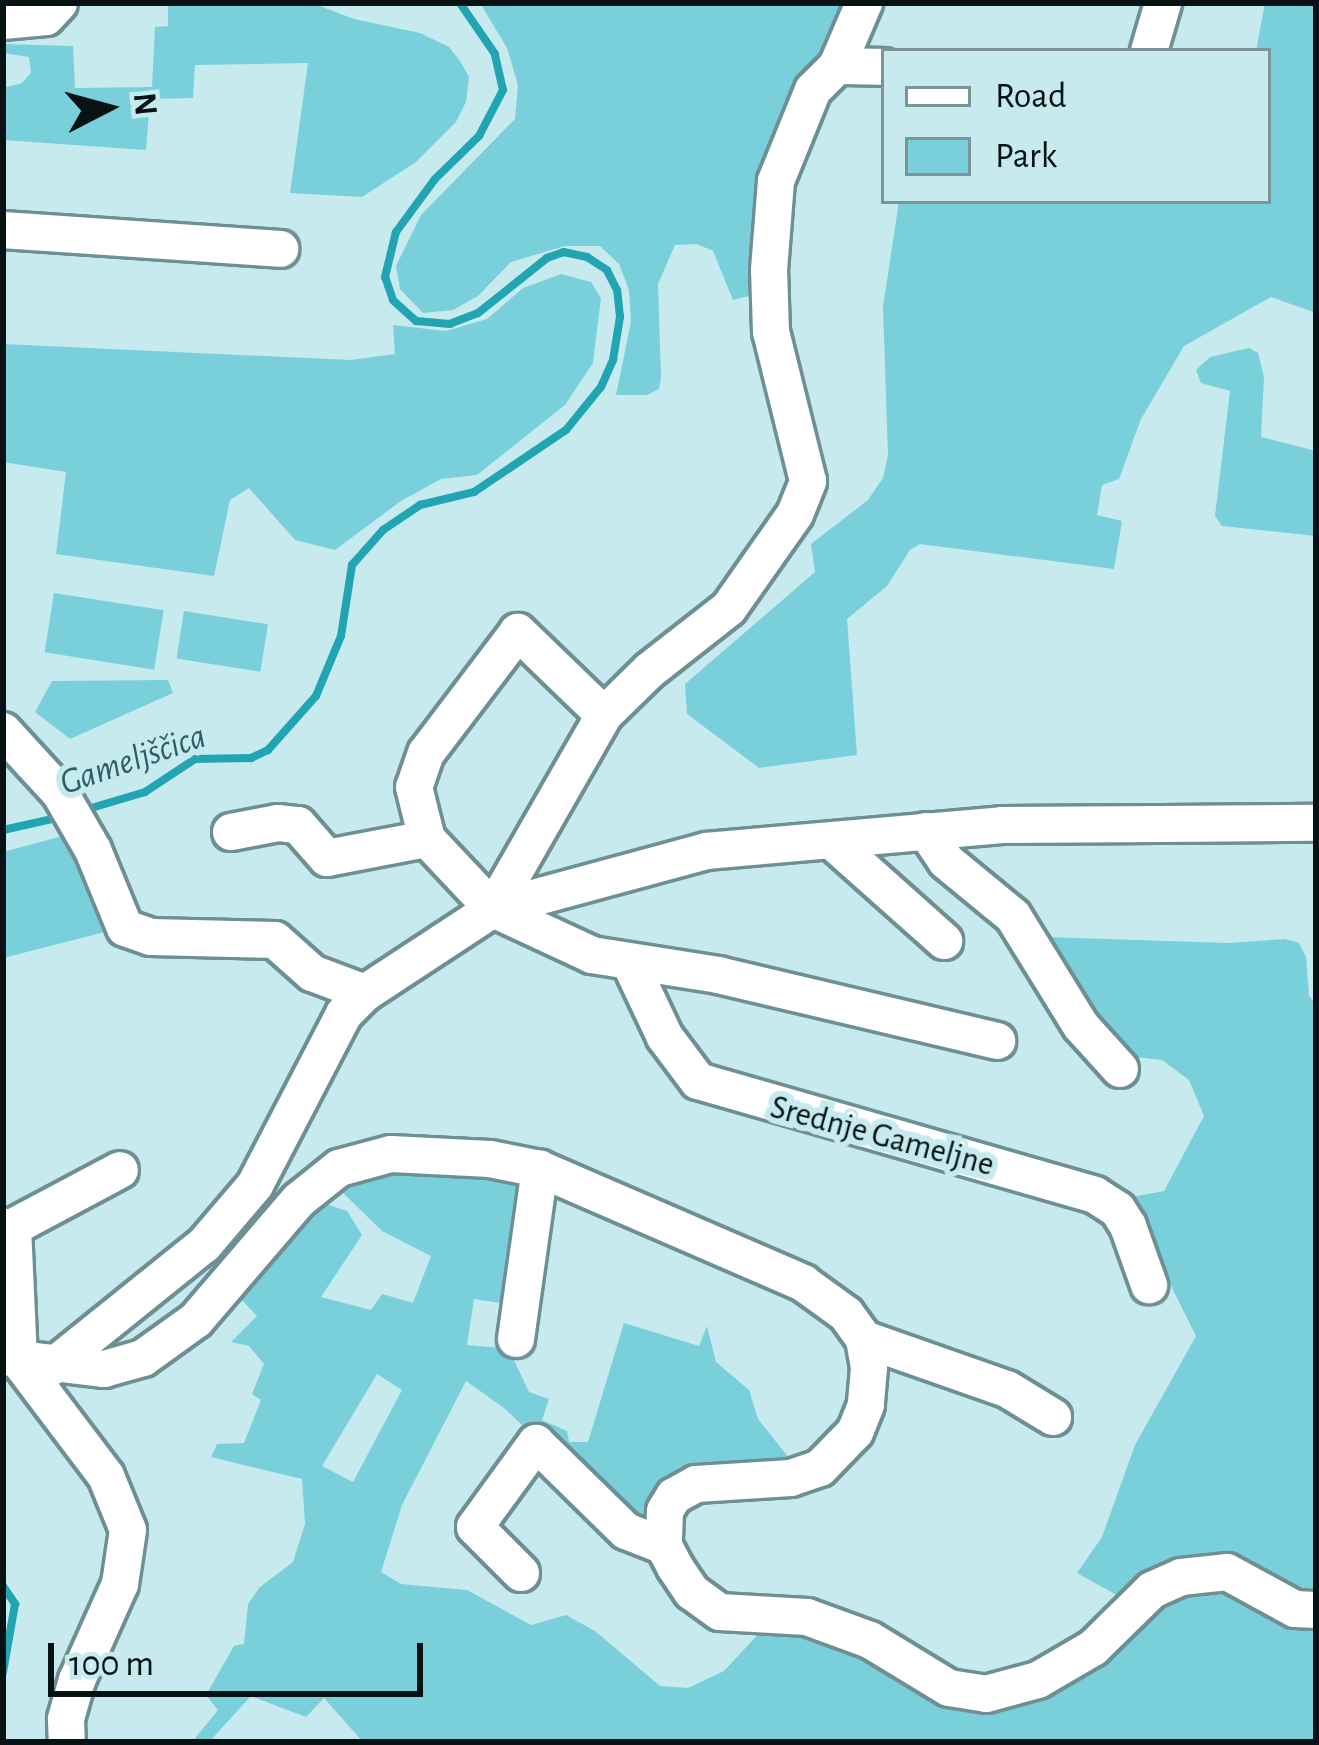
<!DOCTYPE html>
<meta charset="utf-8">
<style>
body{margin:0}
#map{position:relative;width:1319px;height:1745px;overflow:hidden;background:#c7eaef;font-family:"Alegreya Sans",sans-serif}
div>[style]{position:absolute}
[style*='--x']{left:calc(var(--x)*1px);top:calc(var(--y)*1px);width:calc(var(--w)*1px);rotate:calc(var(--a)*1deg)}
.green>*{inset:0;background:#79d0db;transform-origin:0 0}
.stream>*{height:8px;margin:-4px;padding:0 4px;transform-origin:4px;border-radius:4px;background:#21a5b3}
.roads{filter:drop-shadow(3px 0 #6e8f93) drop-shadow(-3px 0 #6e8f93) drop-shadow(0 3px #6e8f93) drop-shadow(0 -3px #6e8f93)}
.minor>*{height:36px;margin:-18px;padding:0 18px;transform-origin:18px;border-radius:18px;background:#fff}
span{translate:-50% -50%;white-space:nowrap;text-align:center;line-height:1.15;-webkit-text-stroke:12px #c7eaef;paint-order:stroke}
.street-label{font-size:33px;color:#061214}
.water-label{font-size:36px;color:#2c5e65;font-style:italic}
.frame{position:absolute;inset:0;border:6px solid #061214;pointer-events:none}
.legend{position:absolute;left:881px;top:48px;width:390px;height:156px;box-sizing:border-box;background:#c7eaef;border:3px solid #7a9497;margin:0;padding:15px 21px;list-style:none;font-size:36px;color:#061214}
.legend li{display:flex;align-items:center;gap:24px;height:60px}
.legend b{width:60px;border:3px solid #7a9497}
.north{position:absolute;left:48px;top:48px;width:120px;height:120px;-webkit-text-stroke:9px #c7eaef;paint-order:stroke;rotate:84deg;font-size:33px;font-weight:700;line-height:48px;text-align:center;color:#061214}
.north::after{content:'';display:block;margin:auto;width:42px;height:54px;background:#061214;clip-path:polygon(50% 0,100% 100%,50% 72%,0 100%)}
.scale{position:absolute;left:48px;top:1643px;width:375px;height:54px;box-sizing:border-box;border:6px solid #061214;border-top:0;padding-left:15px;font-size:36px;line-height:42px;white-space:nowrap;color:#061214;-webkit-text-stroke:9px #c7eaef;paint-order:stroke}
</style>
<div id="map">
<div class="green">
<div style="clip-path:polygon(168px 3px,312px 3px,354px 19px,420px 33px,449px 47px,460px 61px,469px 77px,466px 102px,456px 122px,416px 162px,362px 197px,290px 193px,308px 63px,195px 65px,193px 98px,150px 99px,146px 150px,3px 140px,3px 88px,22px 83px,31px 73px,29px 57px,3px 53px,3px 44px,73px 46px,75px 88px,152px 87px,155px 27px,168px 26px)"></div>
<div style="clip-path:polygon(480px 3px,852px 3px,753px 295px,733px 300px,713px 251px,697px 244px,675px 245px,658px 284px,661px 376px,659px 389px,647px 395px,616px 395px,631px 322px,629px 290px,619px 264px,600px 246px,565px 246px,511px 262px,478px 296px,453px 310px,423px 313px,400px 289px,396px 266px,421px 215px,515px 119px,518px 85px,507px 48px)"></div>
<div style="clip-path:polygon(1265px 3px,1316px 3px,1316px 313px,1271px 297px,1184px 346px,1141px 419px,1119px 479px,1102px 485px,1097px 515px,1122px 521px,1114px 569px,920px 544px,910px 550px,887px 586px,847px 619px,857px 755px,759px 768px,687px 714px,685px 684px,815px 572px,811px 544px,868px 500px,883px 478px,888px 455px,883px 307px,899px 201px,1268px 201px,1268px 51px,1256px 51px)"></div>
<div style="clip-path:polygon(561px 274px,591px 282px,601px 298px,593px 363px,565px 405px,477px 475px,441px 479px,401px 501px,335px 550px,295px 540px,249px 488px,230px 500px,214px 576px,56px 554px,66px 472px,3px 462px,3px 344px,351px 360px,395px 354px,393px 325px,446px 331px,487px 319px,523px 288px)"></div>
<div style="clip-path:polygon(1249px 348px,1258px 353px,1264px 377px,1261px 437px,1316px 451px,1316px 536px,1222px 526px,1215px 516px,1230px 391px,1201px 383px,1196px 370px,1210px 357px)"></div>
<div style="left:54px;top:593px;width:111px;height:60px;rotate:9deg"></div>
<div style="left:184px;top:611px;width:85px;height:48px;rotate:9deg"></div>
<div style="clip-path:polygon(168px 680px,173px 693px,70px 739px,35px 712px,52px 681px)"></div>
<div style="clip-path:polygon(70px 834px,113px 930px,3px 958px,3px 852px)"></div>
<div style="clip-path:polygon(1045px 937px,1229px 943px,1285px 939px,1299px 943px,1306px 957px,1309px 996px,1316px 1004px,1316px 1588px,1302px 1589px,1227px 1558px,1122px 1598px,1077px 1573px,1102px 1537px,1135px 1445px,1196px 1336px,1127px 1198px,1164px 1191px,1204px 1116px,1189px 1080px,1162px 1060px,1125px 1056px,1068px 993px)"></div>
<div style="clip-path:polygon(evenodd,375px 1168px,527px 1174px,507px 1304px,474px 1299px,467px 1345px,501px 1348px,512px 1356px,529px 1392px,549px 1399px,542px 1420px,567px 1431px,569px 1442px,588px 1442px,624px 1323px,699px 1346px,707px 1326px,716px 1362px,749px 1390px,758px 1419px,797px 1468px,726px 1469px,648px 1527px,632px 1530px,504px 1408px,466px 1381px,402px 1505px,381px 1572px,401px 1584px,467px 1590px,531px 1625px,566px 1615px,595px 1631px,660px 1686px,688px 1688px,724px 1671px,764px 1628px,802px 1628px,981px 1702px,1156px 1602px,1226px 1583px,1316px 1621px,1316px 1742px,363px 1742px,324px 1698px,306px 1717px,251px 1696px,209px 1742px,192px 1742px,218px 1710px,206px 1695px,234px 1646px,244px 1644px,248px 1604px,260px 1587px,293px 1562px,305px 1524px,302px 1479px,211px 1457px,217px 1444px,244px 1443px,261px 1400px,252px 1394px,264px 1364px,249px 1346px,231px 1342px,257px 1316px,241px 1299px,286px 1234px,320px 1202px,347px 1211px,362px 1235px,321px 1297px,371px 1310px,382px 1294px,413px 1303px,431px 1256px,382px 1231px,336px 1186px,375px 1168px,377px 1374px,402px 1390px,353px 1482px,322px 1466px,377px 1374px)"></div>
</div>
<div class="stream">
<div style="--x:81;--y:811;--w:67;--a:-16.5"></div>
<div style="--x:145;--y:792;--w:60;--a:-33.4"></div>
<div style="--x:195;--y:759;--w:56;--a:-1"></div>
<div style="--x:251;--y:758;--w:19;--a:-25"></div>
<div style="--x:268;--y:750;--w:72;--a:-48.4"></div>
<div style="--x:316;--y:696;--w:65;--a:-67.4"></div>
<div style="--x:341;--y:636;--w:72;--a:-81.2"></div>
<div style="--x:352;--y:565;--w:47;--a:-48.5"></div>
<div style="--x:383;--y:530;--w:45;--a:-34"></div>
<div style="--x:420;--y:505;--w:56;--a:-13.5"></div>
<div style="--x:474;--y:492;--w:111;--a:-34"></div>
<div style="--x:566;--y:430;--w:55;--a:-50.9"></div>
<div style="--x:601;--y:387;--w:30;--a:-66"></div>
<div style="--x:613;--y:360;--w:44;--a:-80.8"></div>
<div style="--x:620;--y:317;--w:27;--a:-96"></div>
<div style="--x:617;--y:290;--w:22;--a:-117"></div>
<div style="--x:607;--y:270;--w:24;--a:-147"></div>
<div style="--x:587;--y:257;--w:24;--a:-168"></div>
<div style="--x:564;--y:252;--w:18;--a:161"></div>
<div style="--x:547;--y:258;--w:88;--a:141.4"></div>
<div style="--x:478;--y:313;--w:30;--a:159"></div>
<div style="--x:450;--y:324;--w:34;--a:-175"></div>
<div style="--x:416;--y:321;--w:31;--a:-138"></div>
<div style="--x:393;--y:300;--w:24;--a:-109"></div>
<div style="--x:385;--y:277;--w:46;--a:-76.3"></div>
<div style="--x:396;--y:232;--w:66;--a:-53.7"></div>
<div style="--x:435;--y:179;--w:62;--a:-44.3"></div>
<div style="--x:479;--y:136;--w:52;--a:-62.4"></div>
<div style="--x:503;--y:90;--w:37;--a:-103"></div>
<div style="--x:495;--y:54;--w:62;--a:-124.5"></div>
<div style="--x:3;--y:830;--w:59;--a:-12.6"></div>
<div style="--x:3;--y:1586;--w:22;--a:56"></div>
<div style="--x:15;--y:1604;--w:69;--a:100"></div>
</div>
<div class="roads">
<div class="minor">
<div style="--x:3;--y:21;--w:43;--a:-5.3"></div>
<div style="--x:46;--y:17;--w:19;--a:-47"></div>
<div style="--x:1149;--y:51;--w:50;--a:-73.7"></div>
<div style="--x:837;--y:66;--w:47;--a:1.2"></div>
<div style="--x:3;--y:230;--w:278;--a:3.9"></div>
<div style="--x:604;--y:715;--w:120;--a:-136"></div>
<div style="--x:518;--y:632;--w:152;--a:127.2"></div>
<div style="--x:426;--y:753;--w:36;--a:109"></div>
<div style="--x:414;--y:787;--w:54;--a:76"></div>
<div style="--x:427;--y:839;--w:96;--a:46.7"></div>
<div style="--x:493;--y:909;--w:109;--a:24.9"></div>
<div style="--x:592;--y:955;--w:128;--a:9"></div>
<div style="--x:718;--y:975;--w:287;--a:13.3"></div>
<div style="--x:3;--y:731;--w:84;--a:47.4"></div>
<div style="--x:60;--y:793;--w:66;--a:59.9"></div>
<div style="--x:93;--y:850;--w:84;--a:67.7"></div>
<div style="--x:125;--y:928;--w:28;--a:19"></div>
<div style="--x:151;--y:937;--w:124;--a:1.4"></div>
<div style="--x:275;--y:940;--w:50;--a:41.7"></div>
<div style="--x:312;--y:973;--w:57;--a:20.7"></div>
<div style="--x:926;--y:831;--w:36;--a:56"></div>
<div style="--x:946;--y:861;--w:87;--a:39.4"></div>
<div style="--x:1013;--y:916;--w:129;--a:58.3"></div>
<div style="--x:1081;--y:1026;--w:58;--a:47.8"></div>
<div style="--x:231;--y:832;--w:48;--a:-10.8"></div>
<div style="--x:278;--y:823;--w:20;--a:6"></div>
<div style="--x:298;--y:825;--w:44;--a:48.7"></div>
<div style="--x:327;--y:858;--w:102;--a:-10.8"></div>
<div style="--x:833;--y:842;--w:149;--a:41.7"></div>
<div style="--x:493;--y:909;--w:224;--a:-60.2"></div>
<div style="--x:604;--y:715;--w:64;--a:-44.4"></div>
<div style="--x:650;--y:670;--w:100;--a:-38.1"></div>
<div style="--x:729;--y:608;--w:115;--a:-54.9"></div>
<div style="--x:795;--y:514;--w:35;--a:-68"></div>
<div style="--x:808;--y:481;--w:154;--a:-103.9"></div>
<div style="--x:771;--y:332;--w:62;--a:-91.8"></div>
<div style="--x:769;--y:270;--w:89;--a:-85.5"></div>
<div style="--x:776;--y:181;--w:98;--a:-67.9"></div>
<div style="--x:813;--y:90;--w:34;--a:-45"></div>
<div style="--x:837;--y:66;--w:69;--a:-66.8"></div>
<div style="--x:630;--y:963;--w:82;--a:64.7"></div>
<div style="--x:665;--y:1037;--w:55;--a:53.1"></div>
<div style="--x:698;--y:1081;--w:413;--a:16"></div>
<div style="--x:1095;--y:1195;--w:27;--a:33"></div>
<div style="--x:1118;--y:1210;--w:19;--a:58"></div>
<div style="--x:1128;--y:1226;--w:63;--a:70.4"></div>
<div style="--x:3;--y:1227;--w:10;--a:0"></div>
<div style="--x:13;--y:1227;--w:121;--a:-28"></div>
<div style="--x:13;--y:1227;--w:134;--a:87.4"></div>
<div style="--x:19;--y:1361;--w:144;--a:52.9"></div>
<div style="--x:106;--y:1476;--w:58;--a:67.8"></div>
<div style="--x:128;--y:1530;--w:55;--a:98.4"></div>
<div style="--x:120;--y:1584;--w:105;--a:114.1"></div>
<div style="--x:77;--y:1680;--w:41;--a:105.8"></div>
<div style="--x:66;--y:1719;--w:23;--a:88"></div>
<div style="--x:516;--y:1339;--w:172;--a:-82"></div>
<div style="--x:864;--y:1339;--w:151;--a:19.3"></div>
<div style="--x:1007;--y:1389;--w:54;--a:31.3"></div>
<div style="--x:3;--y:1357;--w:102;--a:6.8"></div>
<div style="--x:104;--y:1369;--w:41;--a:-15.8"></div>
<div style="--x:143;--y:1358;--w:65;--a:-35.6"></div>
<div style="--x:196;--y:1320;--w:158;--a:-49.4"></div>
<div style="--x:299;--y:1200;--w:51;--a:-38.7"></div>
<div style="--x:339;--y:1168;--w:54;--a:-15.1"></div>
<div style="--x:391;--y:1154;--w:99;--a:2.9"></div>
<div style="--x:490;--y:1159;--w:51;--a:11.3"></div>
<div style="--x:540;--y:1169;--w:287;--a:23.4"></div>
<div style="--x:803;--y:1283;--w:53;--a:35.8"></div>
<div style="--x:846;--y:1314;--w:31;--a:54"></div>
<div style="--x:864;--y:1339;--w:29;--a:80"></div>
<div style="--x:869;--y:1368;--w:37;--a:95"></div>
<div style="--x:866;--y:1405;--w:29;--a:112"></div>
<div style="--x:855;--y:1432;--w:50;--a:134.2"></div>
<div style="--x:820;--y:1468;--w:31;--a:161"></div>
<div style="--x:791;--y:1478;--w:95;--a:176.4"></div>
<div style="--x:696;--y:1484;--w:25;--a:151"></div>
<div style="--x:674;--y:1496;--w:17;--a:121"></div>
<div style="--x:665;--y:1511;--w:35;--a:92"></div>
<div style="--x:664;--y:1546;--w:24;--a:62"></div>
<div style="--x:675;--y:1567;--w:30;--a:56"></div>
<div style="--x:692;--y:1592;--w:34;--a:36"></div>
<div style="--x:720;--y:1612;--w:87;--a:3.3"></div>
<div style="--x:807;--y:1617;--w:67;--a:20.1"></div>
<div style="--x:870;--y:1640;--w:92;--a:31.3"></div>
<div style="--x:949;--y:1688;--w:37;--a:9"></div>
<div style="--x:986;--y:1694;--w:54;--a:-15.1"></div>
<div style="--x:1038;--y:1680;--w:64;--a:-30.2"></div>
<div style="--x:1093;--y:1648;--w:83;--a:-44.5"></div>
<div style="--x:1152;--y:1590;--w:32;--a:-24"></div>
<div style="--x:1181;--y:1577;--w:46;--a:-6.2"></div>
<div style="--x:1227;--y:1572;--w:77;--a:28.6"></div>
<div style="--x:1295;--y:1609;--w:21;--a:3"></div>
<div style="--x:52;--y:1367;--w:195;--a:-38.8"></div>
<div style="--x:204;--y:1245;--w:79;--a:-49.6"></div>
<div style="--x:255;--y:1185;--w:193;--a:-62.5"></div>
<div style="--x:344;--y:1014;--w:30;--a:-45"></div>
<div style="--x:365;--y:993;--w:153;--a:-33.3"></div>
<div style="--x:493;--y:909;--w:221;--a:-15.2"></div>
<div style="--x:706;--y:851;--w:297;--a:-5"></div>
<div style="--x:1002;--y:825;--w:314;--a:-0.4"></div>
<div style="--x:521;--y:1573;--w:65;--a:-135"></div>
<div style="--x:475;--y:1527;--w:104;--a:-54"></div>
<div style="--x:536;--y:1443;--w:126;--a:44.4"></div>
<div style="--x:626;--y:1531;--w:41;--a:21.5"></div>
</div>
</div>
<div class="street-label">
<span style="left:882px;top:1137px;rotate:15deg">Srednje Gameljne</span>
</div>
<div class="water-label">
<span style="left:133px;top:760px;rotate:-19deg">Gameljščica</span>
</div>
<div class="frame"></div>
<ul class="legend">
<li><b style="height:15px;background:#fff"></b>Road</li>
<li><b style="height:33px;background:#79d0db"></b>Park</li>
</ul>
<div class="north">N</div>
<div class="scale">100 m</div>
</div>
